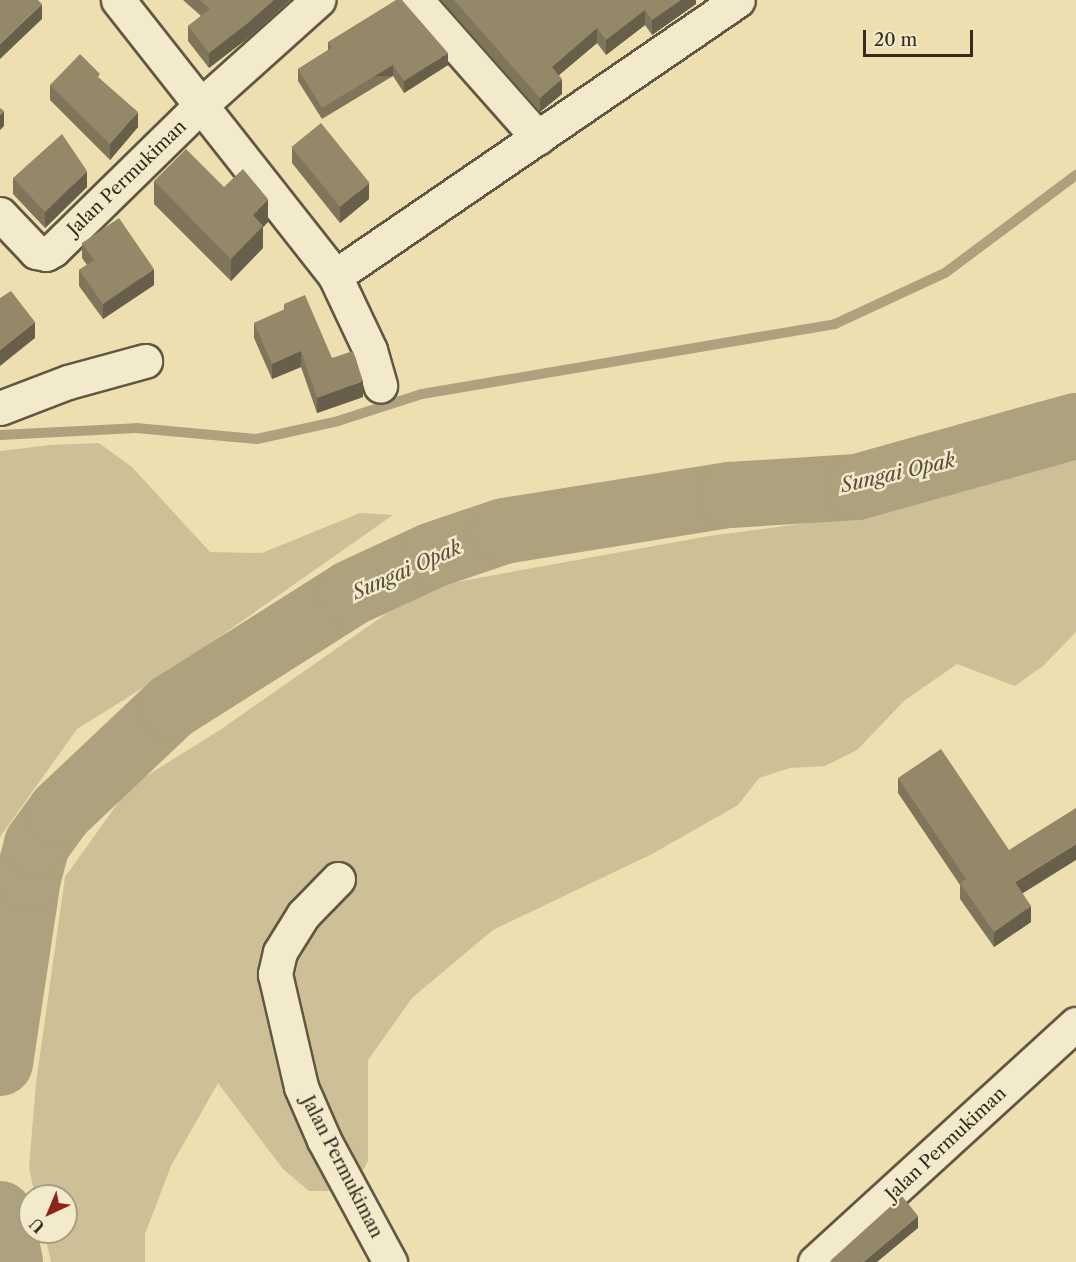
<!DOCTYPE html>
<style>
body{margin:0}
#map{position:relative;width:1076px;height:1262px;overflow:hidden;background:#eddfaf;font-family:"Libre Caslon Text",serif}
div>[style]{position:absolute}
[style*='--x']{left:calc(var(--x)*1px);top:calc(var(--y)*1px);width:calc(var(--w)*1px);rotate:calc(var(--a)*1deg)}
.green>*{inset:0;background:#cec096}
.stream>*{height:10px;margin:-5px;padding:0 5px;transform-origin:5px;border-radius:5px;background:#aea17e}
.river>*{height:66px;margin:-33px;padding:0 33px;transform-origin:33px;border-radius:33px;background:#aea17e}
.roads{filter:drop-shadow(2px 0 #625742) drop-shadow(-2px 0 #625742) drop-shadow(0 2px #625742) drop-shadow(0 -2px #625742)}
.minor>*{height:33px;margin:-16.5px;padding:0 16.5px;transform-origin:16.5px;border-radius:16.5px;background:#f3eacb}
.wall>*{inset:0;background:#7f755a}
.shaded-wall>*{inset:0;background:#685f4a;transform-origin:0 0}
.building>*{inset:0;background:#948869;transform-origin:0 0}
span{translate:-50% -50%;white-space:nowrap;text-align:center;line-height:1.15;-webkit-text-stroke:5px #f3eacb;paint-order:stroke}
.street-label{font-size:18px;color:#342a1e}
.water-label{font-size:20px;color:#594e3b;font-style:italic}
.north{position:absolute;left:18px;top:1184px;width:60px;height:60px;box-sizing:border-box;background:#f3eacb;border:2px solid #a79d86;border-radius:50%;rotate:224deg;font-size:16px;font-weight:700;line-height:24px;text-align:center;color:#342a1e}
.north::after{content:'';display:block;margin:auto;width:21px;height:27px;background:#8f2418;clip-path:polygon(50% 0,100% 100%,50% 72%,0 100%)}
.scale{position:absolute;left:863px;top:30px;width:110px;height:27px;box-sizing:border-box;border:3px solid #342a1e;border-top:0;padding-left:8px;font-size:18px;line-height:21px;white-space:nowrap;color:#342a1e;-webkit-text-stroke:4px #f3eacb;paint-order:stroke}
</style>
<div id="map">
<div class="green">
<div style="clip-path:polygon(1076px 404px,1076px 632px,1043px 666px,1015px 686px,957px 664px,904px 701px,857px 750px,825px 766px,790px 768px,759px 778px,738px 805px,652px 854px,493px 930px,412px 998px,368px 1060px,368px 1161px,351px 1191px,309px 1191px,283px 1169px,218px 1083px,171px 1166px,145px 1234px,145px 1262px,51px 1262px,44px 1232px,66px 1232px,66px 1196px,35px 1196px,29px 1167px,36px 1083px,65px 877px,130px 786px,220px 730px,423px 588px,709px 536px,852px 517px)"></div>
<div style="clip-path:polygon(99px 443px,132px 467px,210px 552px,262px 553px,360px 513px,393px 515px,178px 666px,77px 729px,0 837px,0 451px,50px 445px)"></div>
</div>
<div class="stream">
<div style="--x:0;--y:435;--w:136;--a:-2.9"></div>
<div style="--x:136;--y:428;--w:121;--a:5.2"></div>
<div style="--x:257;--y:439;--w:83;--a:-12.5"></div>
<div style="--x:338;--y:421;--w:88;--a:-17.8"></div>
<div style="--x:422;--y:394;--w:419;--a:-9.6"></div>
<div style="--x:835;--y:324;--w:121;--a:-24.9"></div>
<div style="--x:945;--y:273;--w:164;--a:-36.8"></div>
</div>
<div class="river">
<div style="--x:0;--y:1063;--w:187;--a:-81.4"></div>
<div style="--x:28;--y:878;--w:35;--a:-75"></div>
<div style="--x:37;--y:844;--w:39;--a:-54"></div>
<div style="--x:60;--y:812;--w:153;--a:-43.4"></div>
<div style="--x:171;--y:707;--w:213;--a:-32.3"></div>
<div style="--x:351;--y:593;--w:90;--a:-24.9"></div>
<div style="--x:433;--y:555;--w:75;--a:-18.7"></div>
<div style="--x:504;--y:531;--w:229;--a:-9.1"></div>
<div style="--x:730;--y:495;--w:127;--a:-3.6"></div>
<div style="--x:857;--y:487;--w:227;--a:-15.6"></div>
<div style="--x:0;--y:1214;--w:49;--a:78.2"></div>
</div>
<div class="roads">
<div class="minor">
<div style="--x:118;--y:0;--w:351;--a:51.8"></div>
<div style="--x:335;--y:276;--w:82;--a:64.7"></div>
<div style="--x:370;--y:350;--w:37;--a:74"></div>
<div style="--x:416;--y:0;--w:184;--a:48.5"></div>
<div style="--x:0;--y:214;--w:52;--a:46.5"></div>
<div style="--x:36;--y:252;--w:10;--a:11"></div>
<div style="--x:46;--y:254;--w:8;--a:-30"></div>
<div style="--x:53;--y:250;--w:206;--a:-44.4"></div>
<div style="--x:200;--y:106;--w:159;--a:-41.9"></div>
<div style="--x:335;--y:276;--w:488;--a:-34.4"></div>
<div style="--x:0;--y:408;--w:73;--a:-20.9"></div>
<div style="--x:68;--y:382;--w:80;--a:-15.3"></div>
<div style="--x:338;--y:879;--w:50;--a:134.2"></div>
<div style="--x:303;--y:915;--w:44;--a:121.9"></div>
<div style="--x:280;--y:952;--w:23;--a:103"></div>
<div style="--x:275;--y:974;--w:116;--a:77"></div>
<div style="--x:301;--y:1087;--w:58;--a:66.5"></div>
<div style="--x:324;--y:1140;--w:139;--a:61.6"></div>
<div style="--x:815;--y:1262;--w:353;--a:-42.4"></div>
</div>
</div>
<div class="wall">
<div style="clip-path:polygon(183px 0,290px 0,248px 38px,209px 68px,188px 41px,188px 26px,201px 16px)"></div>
<div style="clip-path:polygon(441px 0,696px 0,696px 4px,652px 35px,645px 25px,606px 55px,597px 43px,559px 75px,562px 94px,540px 112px)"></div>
<div style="clip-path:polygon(328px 42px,448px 65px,404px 93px,393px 76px,322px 119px,298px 81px,298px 69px,328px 50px)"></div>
<div style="clip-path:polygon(100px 79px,138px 127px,110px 160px,50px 100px,50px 85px)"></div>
<div style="clip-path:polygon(292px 147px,369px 199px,340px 223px,292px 163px)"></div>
<div style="clip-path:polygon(13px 178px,87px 187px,45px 228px,13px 194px)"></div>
<div style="clip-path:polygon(154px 181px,224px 187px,268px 222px,263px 227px,263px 248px,231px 281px,154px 204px)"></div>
<div style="clip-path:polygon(82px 243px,154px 285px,103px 319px,79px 286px,79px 270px,87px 265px,82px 258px)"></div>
<div style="clip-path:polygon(284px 304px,332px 358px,363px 397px,317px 413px,301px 367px,272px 379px,254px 338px,254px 323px,284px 310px)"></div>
<div style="clip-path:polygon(898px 778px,1022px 893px,1031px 922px,994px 947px,960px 899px,960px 885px,898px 793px)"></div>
</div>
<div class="shaded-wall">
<div style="clip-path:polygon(274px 0,290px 0,248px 38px,209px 68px,209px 53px)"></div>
<div style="clip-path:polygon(681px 0,696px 0,696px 4px,652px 35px,652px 20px)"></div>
<div style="clip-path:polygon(42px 4px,42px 19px,0 59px,0 44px)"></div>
<div style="clip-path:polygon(645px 10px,645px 25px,606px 55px,606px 40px)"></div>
<div style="clip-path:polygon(597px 28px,597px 43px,552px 81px,552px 67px)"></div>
<div style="clip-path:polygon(448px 53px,448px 65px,404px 93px,404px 81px)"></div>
<div style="left:393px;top:65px;width:11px;height:83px;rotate:90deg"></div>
<div style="clip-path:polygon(562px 79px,562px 94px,540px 112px,540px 98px)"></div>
<div style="clip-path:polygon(4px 111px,4px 126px,0 130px,0 115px)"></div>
<div style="clip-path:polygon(138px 112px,138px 127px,110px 160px,110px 144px)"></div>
<div style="clip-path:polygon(87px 171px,87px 187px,45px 228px,45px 212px)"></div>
<div style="clip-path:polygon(369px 183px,369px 199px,340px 223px,340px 207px)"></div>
<div style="clip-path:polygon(268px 199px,268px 222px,263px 227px,263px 248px,231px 281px,231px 259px,253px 215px)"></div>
<div style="clip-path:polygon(154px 269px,154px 285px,103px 319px,103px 304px)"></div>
<div style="clip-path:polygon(35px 322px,35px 338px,0 366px,0 350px)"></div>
<div style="clip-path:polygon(301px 351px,301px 367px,272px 379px,272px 364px)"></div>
<div style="clip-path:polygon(363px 381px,363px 397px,317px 413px,317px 398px)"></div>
<div style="clip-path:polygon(1076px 844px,1076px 860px,1015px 898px,1015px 882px)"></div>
<div style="clip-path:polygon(1031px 906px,1031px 922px,994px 947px,994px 932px)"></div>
<div style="clip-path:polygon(918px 1216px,918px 1228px,877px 1262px,863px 1262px)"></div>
</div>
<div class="building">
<div style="clip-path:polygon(0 0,38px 0,42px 4px,0 44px)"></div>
<div style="clip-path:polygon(200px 0,274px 0,248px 23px,209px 53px,188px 26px,210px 9px)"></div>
<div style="clip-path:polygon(396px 0,402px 0,448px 53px,404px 81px,393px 65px,322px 108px,298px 69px,332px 48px,328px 42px)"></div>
<div style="clip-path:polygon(454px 0,681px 0,652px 20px,645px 10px,606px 40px,597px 28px,552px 67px,562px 79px,540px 98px)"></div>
<div style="clip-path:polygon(80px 54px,100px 74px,98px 77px,138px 112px,110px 144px,50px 85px)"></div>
<div style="clip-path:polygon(0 108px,4px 111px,0 115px)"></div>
<div style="left:321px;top:123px;width:77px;height:38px;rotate:51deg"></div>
<div style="clip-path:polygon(62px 134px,87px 171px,45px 212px,13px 178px)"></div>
<div style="clip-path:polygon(186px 149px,224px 187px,243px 169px,268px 199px,253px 215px,263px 226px,231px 259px,154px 181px)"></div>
<div style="clip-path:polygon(119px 218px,154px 269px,103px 304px,79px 270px,94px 260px,82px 243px)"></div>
<div style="clip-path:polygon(11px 291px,35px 322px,0 350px,0 298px)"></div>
<div style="clip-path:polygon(305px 295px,332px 358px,353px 351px,363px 381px,317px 398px,301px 351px,272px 364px,254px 323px,285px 309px,284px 304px)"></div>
<div style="clip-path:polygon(941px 749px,1009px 850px,1076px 808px,1076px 844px,1015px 882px,1031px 906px,994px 932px,960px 883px,966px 879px,898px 778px)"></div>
<div style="clip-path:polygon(902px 1196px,918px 1216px,863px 1262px,831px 1262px,830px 1261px)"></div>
</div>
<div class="street-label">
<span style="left:127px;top:178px;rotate:-44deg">Jalan Permukiman</span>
<span style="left:946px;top:1144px;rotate:-43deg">Jalan Permukiman</span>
<span style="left:342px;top:1167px;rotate:63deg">Jalan Permukiman</span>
</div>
<div class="water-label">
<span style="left:898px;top:473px;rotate:-13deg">Sungai Opak</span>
<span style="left:407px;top:570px;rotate:-24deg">Sungai Opak</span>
</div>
<div class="north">U</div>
<div class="scale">20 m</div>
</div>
